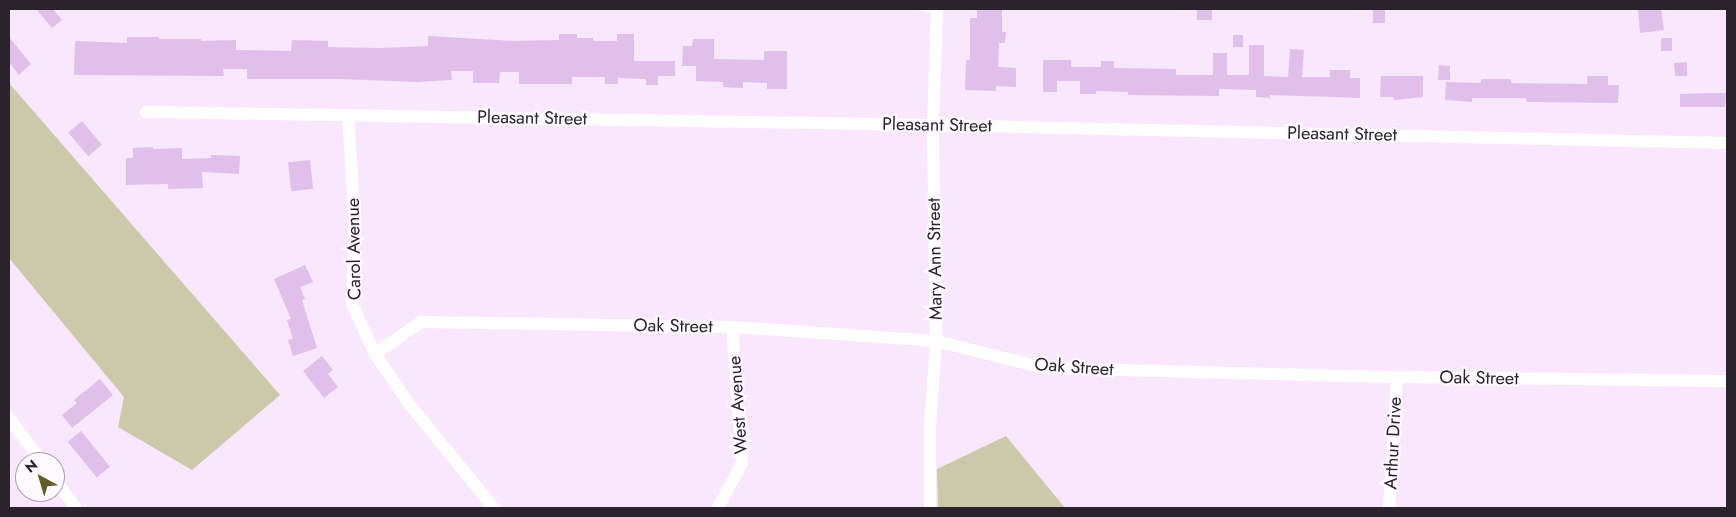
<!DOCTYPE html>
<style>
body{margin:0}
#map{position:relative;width:1736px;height:517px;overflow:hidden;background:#f8e7fd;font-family:Jost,sans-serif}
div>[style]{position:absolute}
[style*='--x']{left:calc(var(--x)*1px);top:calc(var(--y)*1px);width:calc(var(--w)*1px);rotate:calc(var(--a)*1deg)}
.green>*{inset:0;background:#ccc9aa}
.building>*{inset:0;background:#e0c0ea;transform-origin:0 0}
.lane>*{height:6px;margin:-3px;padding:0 3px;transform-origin:3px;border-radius:3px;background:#fff}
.street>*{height:12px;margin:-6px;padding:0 6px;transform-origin:6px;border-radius:6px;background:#fff}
span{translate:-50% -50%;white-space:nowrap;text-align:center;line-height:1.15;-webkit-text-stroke:4.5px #fef9ff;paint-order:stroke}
.street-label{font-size:18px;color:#2a222c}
.frame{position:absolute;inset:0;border:10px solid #2a222c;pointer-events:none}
.north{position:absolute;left:15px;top:452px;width:50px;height:50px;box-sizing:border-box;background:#fef9ff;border:1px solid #a9a3ab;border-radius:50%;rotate:321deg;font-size:14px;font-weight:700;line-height:20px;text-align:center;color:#2a222c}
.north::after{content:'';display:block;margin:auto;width:18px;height:22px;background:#635d29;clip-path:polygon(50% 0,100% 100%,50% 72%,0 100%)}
</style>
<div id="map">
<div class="green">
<div style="clip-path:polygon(9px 83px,280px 395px,192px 470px,118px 427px,124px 397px,9px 258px)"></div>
<div style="clip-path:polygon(1006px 436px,1065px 508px,938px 508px,937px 469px)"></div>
</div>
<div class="building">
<div style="clip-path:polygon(36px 9px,53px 9px,62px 20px,52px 28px)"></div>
<div style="clip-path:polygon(977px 9px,1002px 9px,1002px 32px,1006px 32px,1005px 43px,999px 43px,998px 67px,1016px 68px,1016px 87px,996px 86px,996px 91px,965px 90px,966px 60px,970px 60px,970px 18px,977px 18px)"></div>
<div style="left:1197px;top:9px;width:15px;height:11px"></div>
<div style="clip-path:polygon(1638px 9px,1661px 9px,1664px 30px,1640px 33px)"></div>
<div style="left:1373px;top:10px;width:12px;height:13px"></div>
<div style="clip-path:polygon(559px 34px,577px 34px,577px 38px,593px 38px,593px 41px,617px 41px,617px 34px,634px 34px,634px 61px,675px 61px,675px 76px,658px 76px,658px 85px,646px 85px,646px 79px,618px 78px,618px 84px,605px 84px,605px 77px,572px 77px,572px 84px,519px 84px,519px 72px,500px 72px,499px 83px,473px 83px,473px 71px,451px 71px,452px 80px,417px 82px,342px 79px,247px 79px,247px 69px,223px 69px,224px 76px,74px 75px,75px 41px,127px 43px,127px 37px,159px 37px,159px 39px,201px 39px,201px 41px,236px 40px,236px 50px,291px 51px,292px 40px,328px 41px,328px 47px,381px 48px,428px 46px,428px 36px,516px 41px,559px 40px)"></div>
<div style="left:1233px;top:35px;width:10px;height:12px"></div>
<div style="clip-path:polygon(9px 37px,31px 64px,19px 75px,9px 62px)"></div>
<div style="left:1661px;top:38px;width:11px;height:13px"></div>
<div style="clip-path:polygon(693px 39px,714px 39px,714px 59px,764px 60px,764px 51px,787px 51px,787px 89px,767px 89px,767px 83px,743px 82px,743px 88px,723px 87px,723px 82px,696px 81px,696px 66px,682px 66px,683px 46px,692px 46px)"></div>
<div style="clip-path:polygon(1249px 45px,1264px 45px,1264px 76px,1288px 77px,1290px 49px,1304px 50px,1302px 77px,1330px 77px,1330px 70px,1350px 70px,1350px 78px,1360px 78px,1360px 98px,1270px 95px,1270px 98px,1256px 97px,1256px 90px,1219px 89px,1219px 96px,1128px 95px,1128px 92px,1096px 91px,1096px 94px,1080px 94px,1080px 81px,1057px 81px,1057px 92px,1043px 92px,1043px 60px,1071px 60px,1071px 67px,1101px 67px,1101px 61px,1114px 61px,1114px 68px,1176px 69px,1176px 75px,1213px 75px,1213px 53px,1227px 53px,1227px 75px,1249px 75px)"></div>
<div style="clip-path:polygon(1687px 62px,1687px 76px,1675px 76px,1674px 63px)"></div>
<div style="clip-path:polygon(1439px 65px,1450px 66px,1450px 80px,1438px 80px)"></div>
<div style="clip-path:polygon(1381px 76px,1423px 76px,1423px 97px,1394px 100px,1393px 97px,1380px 97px)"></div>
<div style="clip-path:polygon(1587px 76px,1608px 76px,1608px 85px,1619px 85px,1618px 103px,1527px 102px,1526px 98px,1472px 98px,1472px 102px,1445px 100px,1446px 82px,1481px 83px,1481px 79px,1511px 79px,1511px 83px,1587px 84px)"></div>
<div style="clip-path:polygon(1710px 93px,1726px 93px,1725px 107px,1680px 107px,1680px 94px)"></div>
<div style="left:82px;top:121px;width:31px;height:18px;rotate:50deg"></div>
<div style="clip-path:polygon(153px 147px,153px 149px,182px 148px,182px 159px,211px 158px,211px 155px,240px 156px,239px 174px,202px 172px,203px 188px,168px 189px,168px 184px,126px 185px,126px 158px,133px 158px,133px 148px)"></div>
<div style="left:310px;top:160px;width:29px;height:22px;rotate:84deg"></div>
<div style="clip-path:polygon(305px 265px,313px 282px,300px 287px,305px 299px,302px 300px,317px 348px,293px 356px,288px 340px,293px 339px,287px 320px,291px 319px,274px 279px)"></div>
<div style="clip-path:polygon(322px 356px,333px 370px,328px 374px,338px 387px,324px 398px,303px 371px)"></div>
<div style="clip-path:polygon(100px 379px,113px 395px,72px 428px,62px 415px,77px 403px,74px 400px)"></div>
<div style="left:81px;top:431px;width:46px;height:17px;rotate:51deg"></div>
</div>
<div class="lane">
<div style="--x:926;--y:9;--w:11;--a:0"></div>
</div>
<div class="street">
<div style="--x:146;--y:112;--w:787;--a:0.95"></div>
<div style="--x:933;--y:125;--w:794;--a:1.3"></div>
<div style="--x:348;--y:116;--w:105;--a:86.2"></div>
<div style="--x:355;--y:221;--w:83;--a:92.1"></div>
<div style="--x:352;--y:304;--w:55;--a:65.3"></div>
<div style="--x:375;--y:354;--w:62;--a:55.5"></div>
<div style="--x:410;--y:405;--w:133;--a:50.8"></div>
<div style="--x:375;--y:354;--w:56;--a:-34.8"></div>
<div style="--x:421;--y:322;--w:311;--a:0.9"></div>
<div style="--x:732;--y:327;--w:204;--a:3.9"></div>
<div style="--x:936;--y:341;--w:111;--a:14"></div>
<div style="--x:1044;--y:368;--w:353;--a:1.5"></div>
<div style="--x:1397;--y:377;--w:330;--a:0.7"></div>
<div style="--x:9;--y:418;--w:55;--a:53.1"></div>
<div style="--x:55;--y:480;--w:35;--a:53"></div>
<div style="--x:718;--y:508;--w:51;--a:-61.9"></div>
<div style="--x:742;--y:463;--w:136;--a:-94.2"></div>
<div style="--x:930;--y:508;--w:81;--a:-90"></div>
<div style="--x:930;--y:427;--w:86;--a:-86"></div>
<div style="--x:936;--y:341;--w:216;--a:-90.8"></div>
<div style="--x:933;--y:125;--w:116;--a:-88"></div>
<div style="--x:1389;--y:508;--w:131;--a:-86.5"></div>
</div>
<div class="street-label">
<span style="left:532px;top:118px;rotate:1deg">Pleasant Street</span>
<span style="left:937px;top:125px;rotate:1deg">Pleasant Street</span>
<span style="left:1342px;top:134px;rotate:1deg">Pleasant Street</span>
<span style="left:354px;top:249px;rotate:-91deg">Carol Avenue</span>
<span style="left:935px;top:259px;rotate:-91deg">Mary Ann Street</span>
<span style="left:673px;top:326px;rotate:1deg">Oak Street</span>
<span style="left:1074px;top:367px;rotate:4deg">Oak Street</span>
<span style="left:1479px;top:378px;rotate:1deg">Oak Street</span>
<span style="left:738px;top:405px;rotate:-94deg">West Avenue</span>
<span style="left:1393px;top:443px;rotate:-87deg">Arthur Drive</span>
</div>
<div class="frame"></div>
<div class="north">N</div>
</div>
